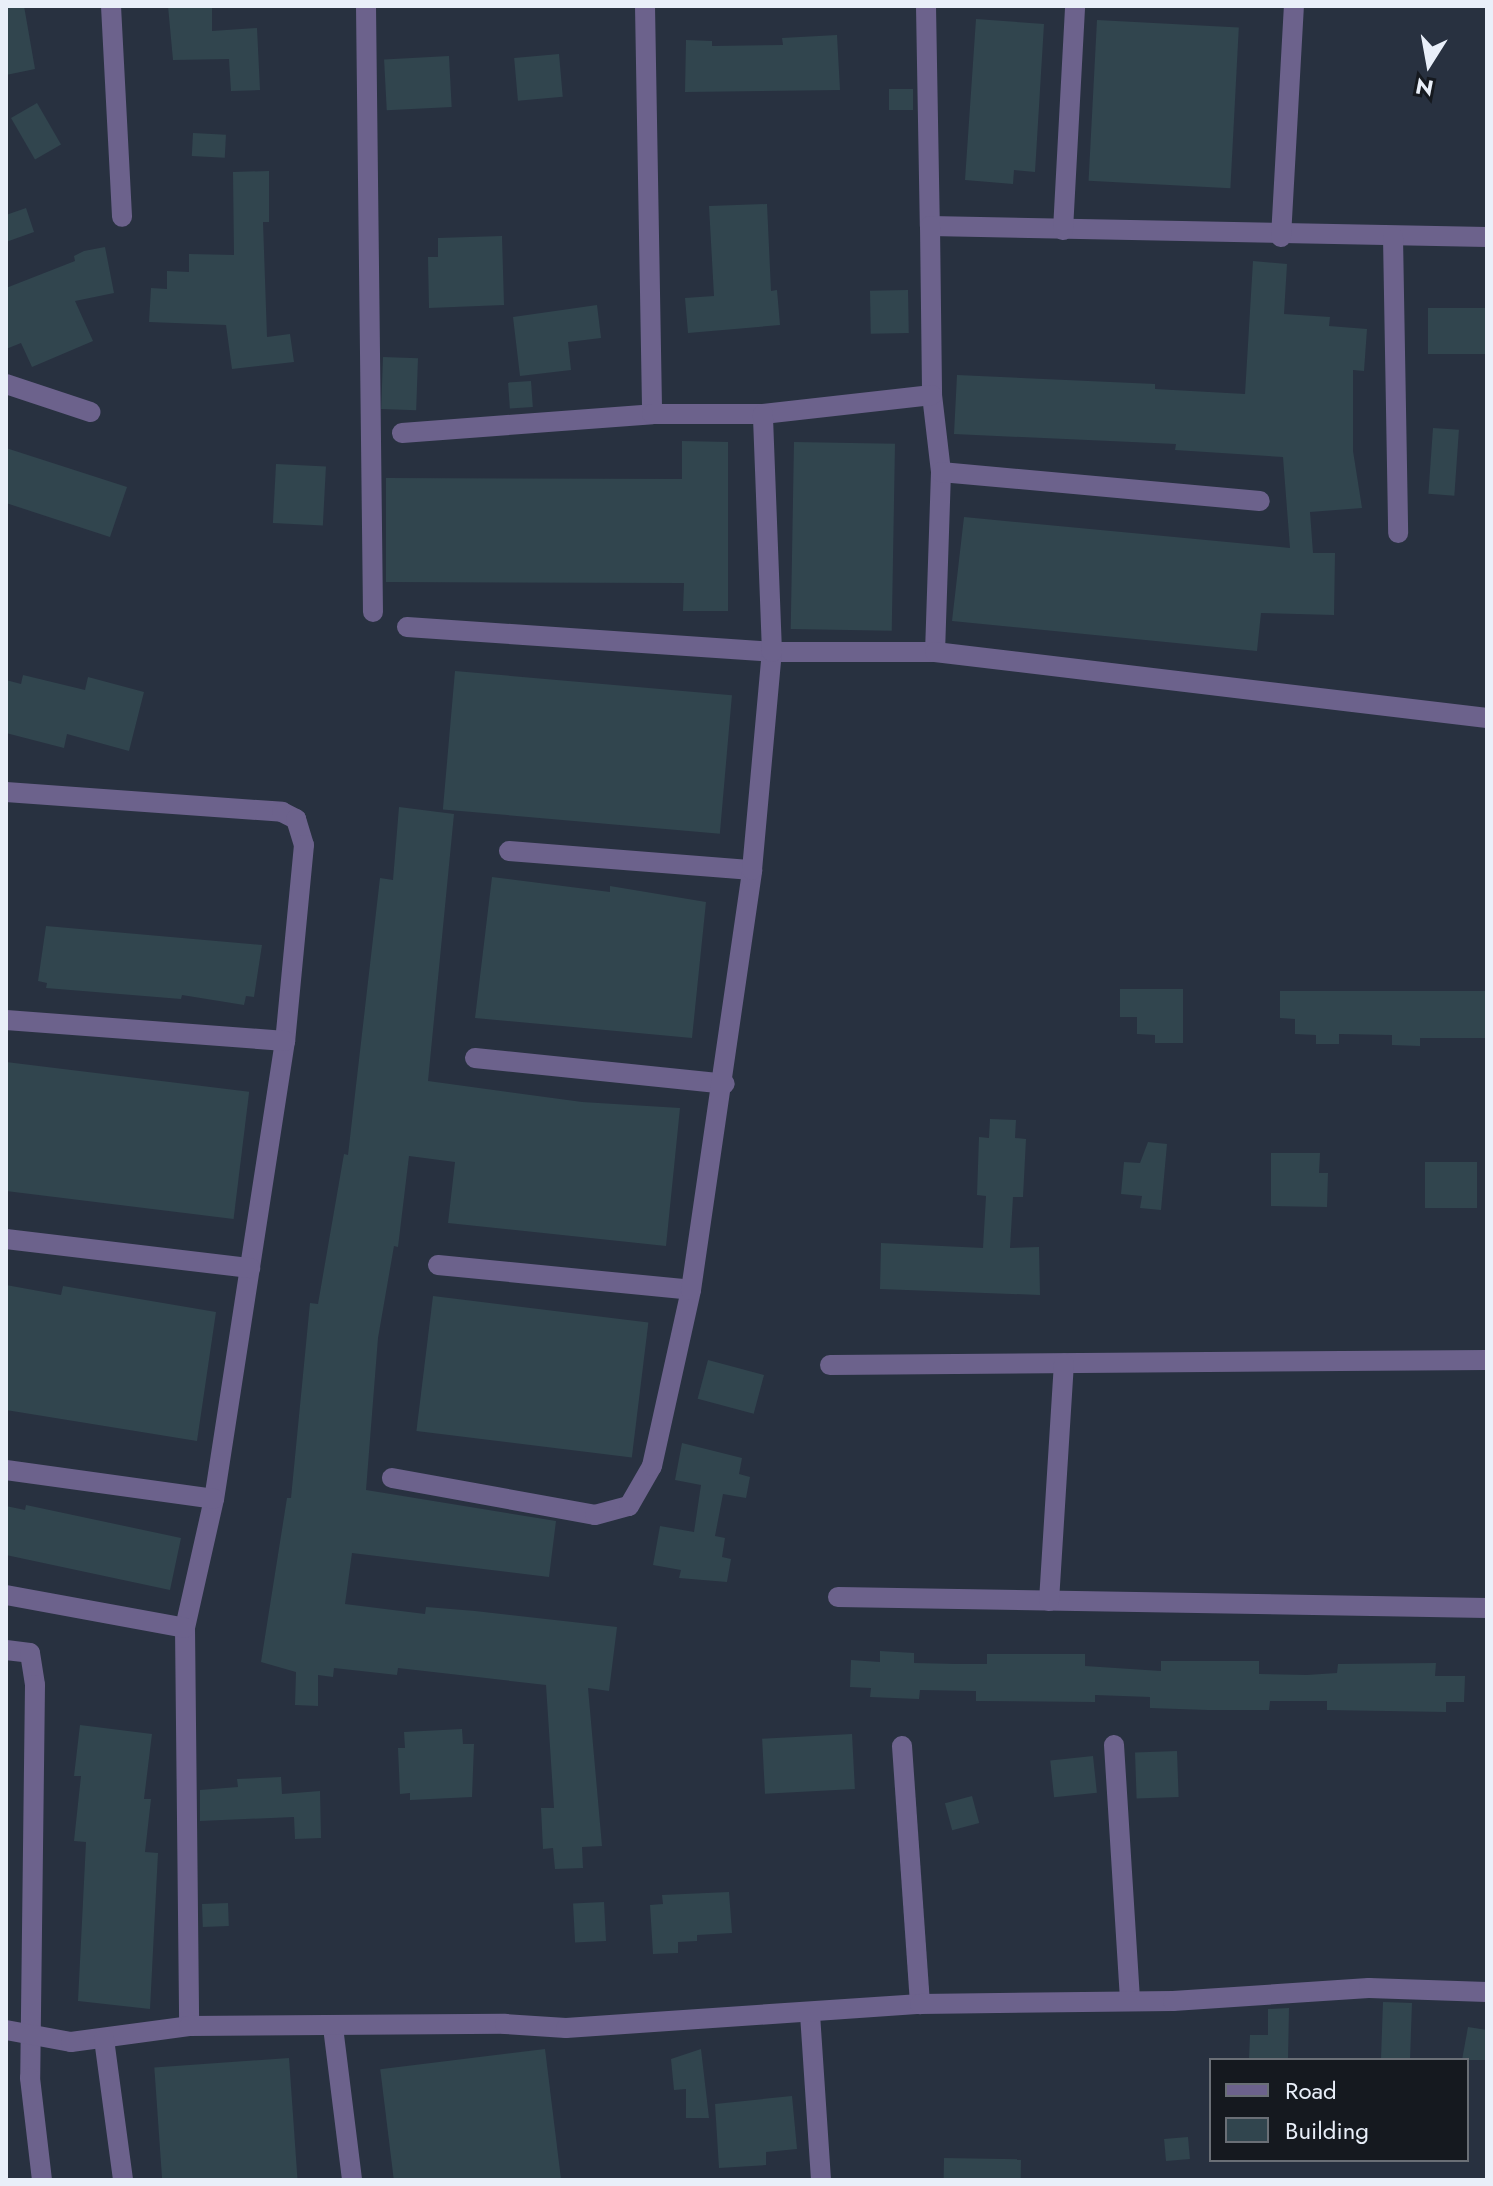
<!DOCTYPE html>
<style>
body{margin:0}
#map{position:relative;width:1493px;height:2186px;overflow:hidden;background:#283140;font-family:Jost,sans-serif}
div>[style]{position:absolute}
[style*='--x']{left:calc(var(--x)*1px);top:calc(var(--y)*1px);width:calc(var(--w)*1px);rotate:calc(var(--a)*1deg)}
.building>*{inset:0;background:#31454e;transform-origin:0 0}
.street>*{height:20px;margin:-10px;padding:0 10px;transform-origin:10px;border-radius:10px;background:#6c628c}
span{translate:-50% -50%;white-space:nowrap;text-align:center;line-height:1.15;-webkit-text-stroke:8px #15191f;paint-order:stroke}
.frame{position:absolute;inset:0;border:8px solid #e9eff9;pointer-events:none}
.legend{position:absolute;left:1209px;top:2058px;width:260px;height:104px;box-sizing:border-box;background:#15191f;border:2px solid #6a6f76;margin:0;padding:10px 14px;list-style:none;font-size:24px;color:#e9eff9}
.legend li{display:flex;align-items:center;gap:16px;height:40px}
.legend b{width:40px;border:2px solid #6a6f76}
.north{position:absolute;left:1389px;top:24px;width:80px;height:80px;-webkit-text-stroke:6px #15191f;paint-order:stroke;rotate:191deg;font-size:22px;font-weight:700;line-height:32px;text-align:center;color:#e9eff9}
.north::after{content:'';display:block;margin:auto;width:28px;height:36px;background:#e9eff9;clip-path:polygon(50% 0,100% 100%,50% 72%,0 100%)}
</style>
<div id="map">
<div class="building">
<div style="clip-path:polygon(6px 6px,24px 6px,35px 69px,6px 75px)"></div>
<div style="clip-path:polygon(168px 6px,212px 6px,212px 31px,257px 28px,260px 90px,231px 91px,229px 59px,173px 60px)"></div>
<div style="clip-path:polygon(976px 19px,1044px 24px,1035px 172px,1014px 170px,1013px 184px,965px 180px)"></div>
<div style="left:1097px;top:20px;width:142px;height:161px;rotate:3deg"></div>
<div style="clip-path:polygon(837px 35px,840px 90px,685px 92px,686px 40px,712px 41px,712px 46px,783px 45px,782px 38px)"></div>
<div style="left:559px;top:54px;width:43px;height:45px;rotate:85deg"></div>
<div style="left:449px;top:56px;width:51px;height:65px;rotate:87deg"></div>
<div style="left:889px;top:89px;width:24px;height:21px"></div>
<div style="left:37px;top:103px;width:48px;height:30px;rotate:60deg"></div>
<div style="left:193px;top:133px;width:33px;height:23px;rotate:3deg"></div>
<div style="clip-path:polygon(269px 171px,269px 222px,263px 222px,267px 337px,290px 334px,294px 362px,232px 369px,226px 325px,149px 322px,151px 288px,167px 289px,167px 271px,189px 272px,189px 254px,234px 255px,233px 172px)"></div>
<div style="clip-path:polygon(767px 204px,771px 291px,777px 290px,780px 325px,688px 333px,685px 298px,714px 296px,709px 206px)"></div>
<div style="clip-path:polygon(26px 208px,34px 232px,6px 242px,6px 215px)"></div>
<div style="clip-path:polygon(502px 236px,504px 305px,429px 308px,428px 257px,438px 257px,438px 238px)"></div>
<div style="clip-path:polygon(105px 247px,114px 293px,75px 301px,93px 341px,32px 367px,21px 343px,6px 349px,6px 288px,75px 261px,74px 256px,84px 251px)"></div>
<div style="clip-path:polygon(1253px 261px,1287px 264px,1284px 314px,1330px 317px,1329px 326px,1367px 329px,1364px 371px,1353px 370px,1353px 451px,1362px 508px,1310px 512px,1313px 553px,1335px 553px,1334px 615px,1261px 613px,1257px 651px,952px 621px,964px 517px,1290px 548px,1283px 457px,1175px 450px,1176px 444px,954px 434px,957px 375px,1155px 384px,1155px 389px,1245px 394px)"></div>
<div style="left:908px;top:290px;width:43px;height:38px;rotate:89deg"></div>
<div style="clip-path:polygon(597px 305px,601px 338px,568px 342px,571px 370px,520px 376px,513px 317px)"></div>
<div style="left:1487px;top:308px;width:46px;height:59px;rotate:90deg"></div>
<div style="left:383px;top:357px;width:35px;height:52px;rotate:2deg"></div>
<div style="left:531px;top:381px;width:26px;height:23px;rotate:86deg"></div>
<div style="left:1433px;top:428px;width:26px;height:66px;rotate:4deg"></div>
<div style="clip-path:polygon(682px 441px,728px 442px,728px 611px,683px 611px,684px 583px,386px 582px,386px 478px,682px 479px)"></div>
<div style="left:794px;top:442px;width:101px;height:187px;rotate:1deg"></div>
<div style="clip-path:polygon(6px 448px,127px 487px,110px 537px,6px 503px)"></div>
<div style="left:276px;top:464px;width:50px;height:59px;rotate:3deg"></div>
<div style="left:455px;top:671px;width:278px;height:139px;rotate:5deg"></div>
<div style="clip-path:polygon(23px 675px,85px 690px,88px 677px,144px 692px,129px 751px,67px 734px,64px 748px,6px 733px,6px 680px,21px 684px)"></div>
<div style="clip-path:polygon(399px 807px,454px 814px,428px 1081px,582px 1102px,680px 1108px,666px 1246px,448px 1223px,455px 1162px,409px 1156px,398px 1247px,394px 1246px,378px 1338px,366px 1490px,556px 1521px,549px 1577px,352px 1553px,345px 1604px,425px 1614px,426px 1607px,475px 1611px,617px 1627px,609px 1691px,588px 1688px,602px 1846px,582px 1847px,583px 1868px,555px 1869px,553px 1848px,543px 1849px,541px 1808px,554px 1808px,546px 1685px,398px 1668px,397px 1675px,334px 1668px,333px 1677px,318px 1675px,318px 1706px,295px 1705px,296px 1672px,261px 1662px,287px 1498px,291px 1498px,310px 1303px,318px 1304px,344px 1154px,348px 1155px,380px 878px,393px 880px)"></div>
<div style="clip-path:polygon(492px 877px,610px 892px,610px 886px,706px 902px,692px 1038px,475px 1018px)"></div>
<div style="clip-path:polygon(46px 926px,262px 945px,254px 997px,246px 996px,244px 1005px,182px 995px,181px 999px,46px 988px,47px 983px,38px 981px)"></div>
<div style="clip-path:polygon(1120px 989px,1183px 989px,1183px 1043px,1155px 1043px,1155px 1035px,1137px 1034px,1137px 1017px,1120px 1017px)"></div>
<div style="clip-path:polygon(1280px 991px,1487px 991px,1487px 1038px,1420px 1038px,1420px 1046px,1392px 1045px,1392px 1035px,1339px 1034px,1339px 1044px,1316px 1044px,1316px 1035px,1295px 1034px,1295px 1019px,1280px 1018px)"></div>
<div style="left:6px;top:1062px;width:245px;height:128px;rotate:7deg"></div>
<div style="clip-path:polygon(990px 1119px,1016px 1120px,1015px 1138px,1026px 1139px,1023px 1197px,1013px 1197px,1010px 1248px,1039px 1247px,1040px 1295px,880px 1289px,881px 1243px,983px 1248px,986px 1196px,977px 1195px,979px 1137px,989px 1138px)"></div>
<div style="clip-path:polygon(1148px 1142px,1167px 1144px,1161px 1210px,1140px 1208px,1142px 1196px,1121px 1194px,1124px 1162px,1140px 1163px)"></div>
<div style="clip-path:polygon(1271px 1153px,1320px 1153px,1319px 1173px,1328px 1173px,1327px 1207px,1271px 1206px)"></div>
<div style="left:1425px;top:1162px;width:52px;height:46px"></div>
<div style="clip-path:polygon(6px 1285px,61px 1295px,63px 1286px,216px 1312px,197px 1441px,6px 1410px)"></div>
<div style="left:433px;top:1296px;width:217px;height:136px;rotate:7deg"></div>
<div style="left:708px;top:1360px;width:58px;height:40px;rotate:15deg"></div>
<div style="clip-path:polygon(682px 1443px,742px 1458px,739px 1474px,750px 1477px,746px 1498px,723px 1494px,715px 1536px,725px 1538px,722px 1557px,731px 1559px,727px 1582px,679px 1578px,681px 1570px,653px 1565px,660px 1526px,694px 1532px,701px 1485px,675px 1480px)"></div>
<div style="clip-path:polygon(26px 1505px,181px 1538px,170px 1590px,6px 1555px,6px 1506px,25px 1510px)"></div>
<div style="clip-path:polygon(880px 1651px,914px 1653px,914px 1663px,956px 1664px,987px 1664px,987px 1654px,1085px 1654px,1085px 1666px,1161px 1671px,1161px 1661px,1259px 1661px,1259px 1674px,1307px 1675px,1337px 1673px,1338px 1664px,1436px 1663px,1435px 1676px,1465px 1676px,1464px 1702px,1446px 1702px,1446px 1712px,1327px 1710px,1327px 1701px,1270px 1701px,1269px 1710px,1208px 1710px,1150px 1708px,1150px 1697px,1095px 1695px,1095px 1702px,976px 1701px,976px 1691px,920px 1690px,919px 1699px,870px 1697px,871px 1688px,850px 1687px,851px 1660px,880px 1662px)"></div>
<div style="clip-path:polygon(80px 1725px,152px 1734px,144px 1799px,151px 1799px,145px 1852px,158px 1853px,150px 2009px,78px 2001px,86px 1842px,74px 1841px,81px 1776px,74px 1776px)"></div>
<div style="clip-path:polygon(462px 1729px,463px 1744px,474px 1744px,472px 1797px,410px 1800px,410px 1793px,400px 1794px,398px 1748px,405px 1748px,404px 1732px)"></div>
<div style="left:852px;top:1734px;width:55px;height:90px;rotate:87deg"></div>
<div style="left:1177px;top:1751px;width:46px;height:42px;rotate:88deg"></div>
<div style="left:1093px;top:1756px;width:37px;height:43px;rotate:84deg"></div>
<div style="clip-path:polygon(281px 1777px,282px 1794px,320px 1791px,321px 1838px,295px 1839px,294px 1817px,200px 1821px,200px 1790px,238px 1787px,237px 1779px)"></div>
<div style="left:972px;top:1796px;width:28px;height:28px;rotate:75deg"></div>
<div style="clip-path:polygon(729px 1892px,732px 1933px,697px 1935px,697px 1941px,678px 1942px,678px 1953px,653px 1954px,650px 1905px,663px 1904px,662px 1895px)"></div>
<div style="left:604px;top:1902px;width:39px;height:31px;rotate:87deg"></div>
<div style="left:228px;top:1903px;width:23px;height:26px;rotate:88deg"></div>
<div style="left:1383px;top:2002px;width:29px;height:58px;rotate:2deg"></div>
<div style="clip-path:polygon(1289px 2008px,1288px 2060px,1249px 2060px,1250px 2035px,1268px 2035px,1268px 2009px)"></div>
<div style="clip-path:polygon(1468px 2027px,1487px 2030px,1487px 2060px,1462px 2060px)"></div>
<div style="left:545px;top:2049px;width:132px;height:166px;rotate:83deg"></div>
<div style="clip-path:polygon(701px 2049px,709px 2118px,686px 2118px,686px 2089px,674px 2090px,671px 2059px)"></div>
<div style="left:289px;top:2058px;width:122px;height:135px;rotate:86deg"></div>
<div style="clip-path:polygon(792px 2096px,797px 2149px,766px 2152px,766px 2165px,719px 2168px,715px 2104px)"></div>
<div style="left:1188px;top:2137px;width:22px;height:24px;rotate:85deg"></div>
<div style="left:944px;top:2158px;width:77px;height:22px;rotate:1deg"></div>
</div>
<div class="street">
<div style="--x:111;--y:6;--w:211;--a:87"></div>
<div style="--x:366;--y:6;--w:606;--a:89.34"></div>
<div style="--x:645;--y:6;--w:408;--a:89"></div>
<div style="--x:926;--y:6;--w:220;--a:89"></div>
<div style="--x:930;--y:226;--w:557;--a:1.13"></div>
<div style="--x:930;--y:226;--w:169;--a:89.3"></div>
<div style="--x:932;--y:395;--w:78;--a:83.3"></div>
<div style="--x:941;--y:472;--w:180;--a:91.9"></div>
<div style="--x:1063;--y:230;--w:224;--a:-86.9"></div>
<div style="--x:1281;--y:237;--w:231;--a:-86.8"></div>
<div style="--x:1393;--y:237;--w:296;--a:89"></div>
<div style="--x:6;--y:384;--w:89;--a:18.4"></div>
<div style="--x:402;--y:433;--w:251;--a:-4.3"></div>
<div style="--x:652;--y:414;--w:111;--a:0"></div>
<div style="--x:763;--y:414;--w:170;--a:-6.4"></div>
<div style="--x:941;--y:472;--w:320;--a:5.2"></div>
<div style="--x:407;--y:627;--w:366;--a:3.9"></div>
<div style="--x:772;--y:652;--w:163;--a:0"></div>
<div style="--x:935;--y:652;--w:556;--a:6.82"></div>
<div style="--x:6;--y:792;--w:277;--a:4.1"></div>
<div style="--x:282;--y:812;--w:16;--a:27"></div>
<div style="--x:296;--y:819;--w:27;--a:73"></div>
<div style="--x:304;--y:845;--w:197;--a:95.5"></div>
<div style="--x:285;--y:1041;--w:463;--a:98.8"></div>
<div style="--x:214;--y:1499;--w:132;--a:102.7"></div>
<div style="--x:185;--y:1628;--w:398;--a:89.4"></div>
<div style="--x:509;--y:851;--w:244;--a:4.5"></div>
<div style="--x:6;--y:1020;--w:280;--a:4.3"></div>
<div style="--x:475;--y:1058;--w:251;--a:5.9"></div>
<div style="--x:6;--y:1239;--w:246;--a:6.8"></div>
<div style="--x:438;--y:1265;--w:254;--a:5.6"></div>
<div style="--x:830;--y:1365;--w:657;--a:-0.44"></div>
<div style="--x:6;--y:1470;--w:210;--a:7.9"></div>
<div style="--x:392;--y:1478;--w:206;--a:10.3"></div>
<div style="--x:595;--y:1515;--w:35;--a:-15"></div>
<div style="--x:629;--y:1506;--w:46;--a:-60.1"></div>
<div style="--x:652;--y:1466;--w:180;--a:-77.5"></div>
<div style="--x:691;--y:1290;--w:424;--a:-81.7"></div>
<div style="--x:752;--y:870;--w:219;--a:-84.8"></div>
<div style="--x:772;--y:652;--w:238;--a:-92.2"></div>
<div style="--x:6;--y:1595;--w:182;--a:10.4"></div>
<div style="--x:838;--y:1597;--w:649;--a:0.97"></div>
<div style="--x:1049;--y:1601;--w:238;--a:-86.4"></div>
<div style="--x:6;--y:1650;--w:24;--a:7"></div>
<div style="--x:30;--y:1653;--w:32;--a:81"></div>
<div style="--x:35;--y:1685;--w:393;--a:90.7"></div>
<div style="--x:30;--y:2078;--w:103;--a:83.3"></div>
<div style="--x:1114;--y:1745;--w:254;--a:86.4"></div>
<div style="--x:902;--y:1746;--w:259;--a:86"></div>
<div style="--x:810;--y:2014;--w:166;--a:86.2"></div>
<div style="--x:333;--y:2027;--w:154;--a:82.9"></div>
<div style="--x:6;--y:2030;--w:66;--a:10.5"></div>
<div style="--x:71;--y:2042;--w:119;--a:-7.7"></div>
<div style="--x:189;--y:2026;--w:316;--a:-0.4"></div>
<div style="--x:505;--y:2024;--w:61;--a:3.8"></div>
<div style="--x:566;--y:2028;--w:355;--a:-3.9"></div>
<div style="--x:920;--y:2004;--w:253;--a:-0.7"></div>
<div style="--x:1173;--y:2001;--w:196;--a:-3.8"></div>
<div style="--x:1369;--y:1988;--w:118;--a:1.9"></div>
<div style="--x:104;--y:2039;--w:142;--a:82.3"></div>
</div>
<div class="frame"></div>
<ul class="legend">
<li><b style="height:10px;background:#6c628c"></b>Road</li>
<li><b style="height:22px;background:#31454e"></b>Building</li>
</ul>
<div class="north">N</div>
</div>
